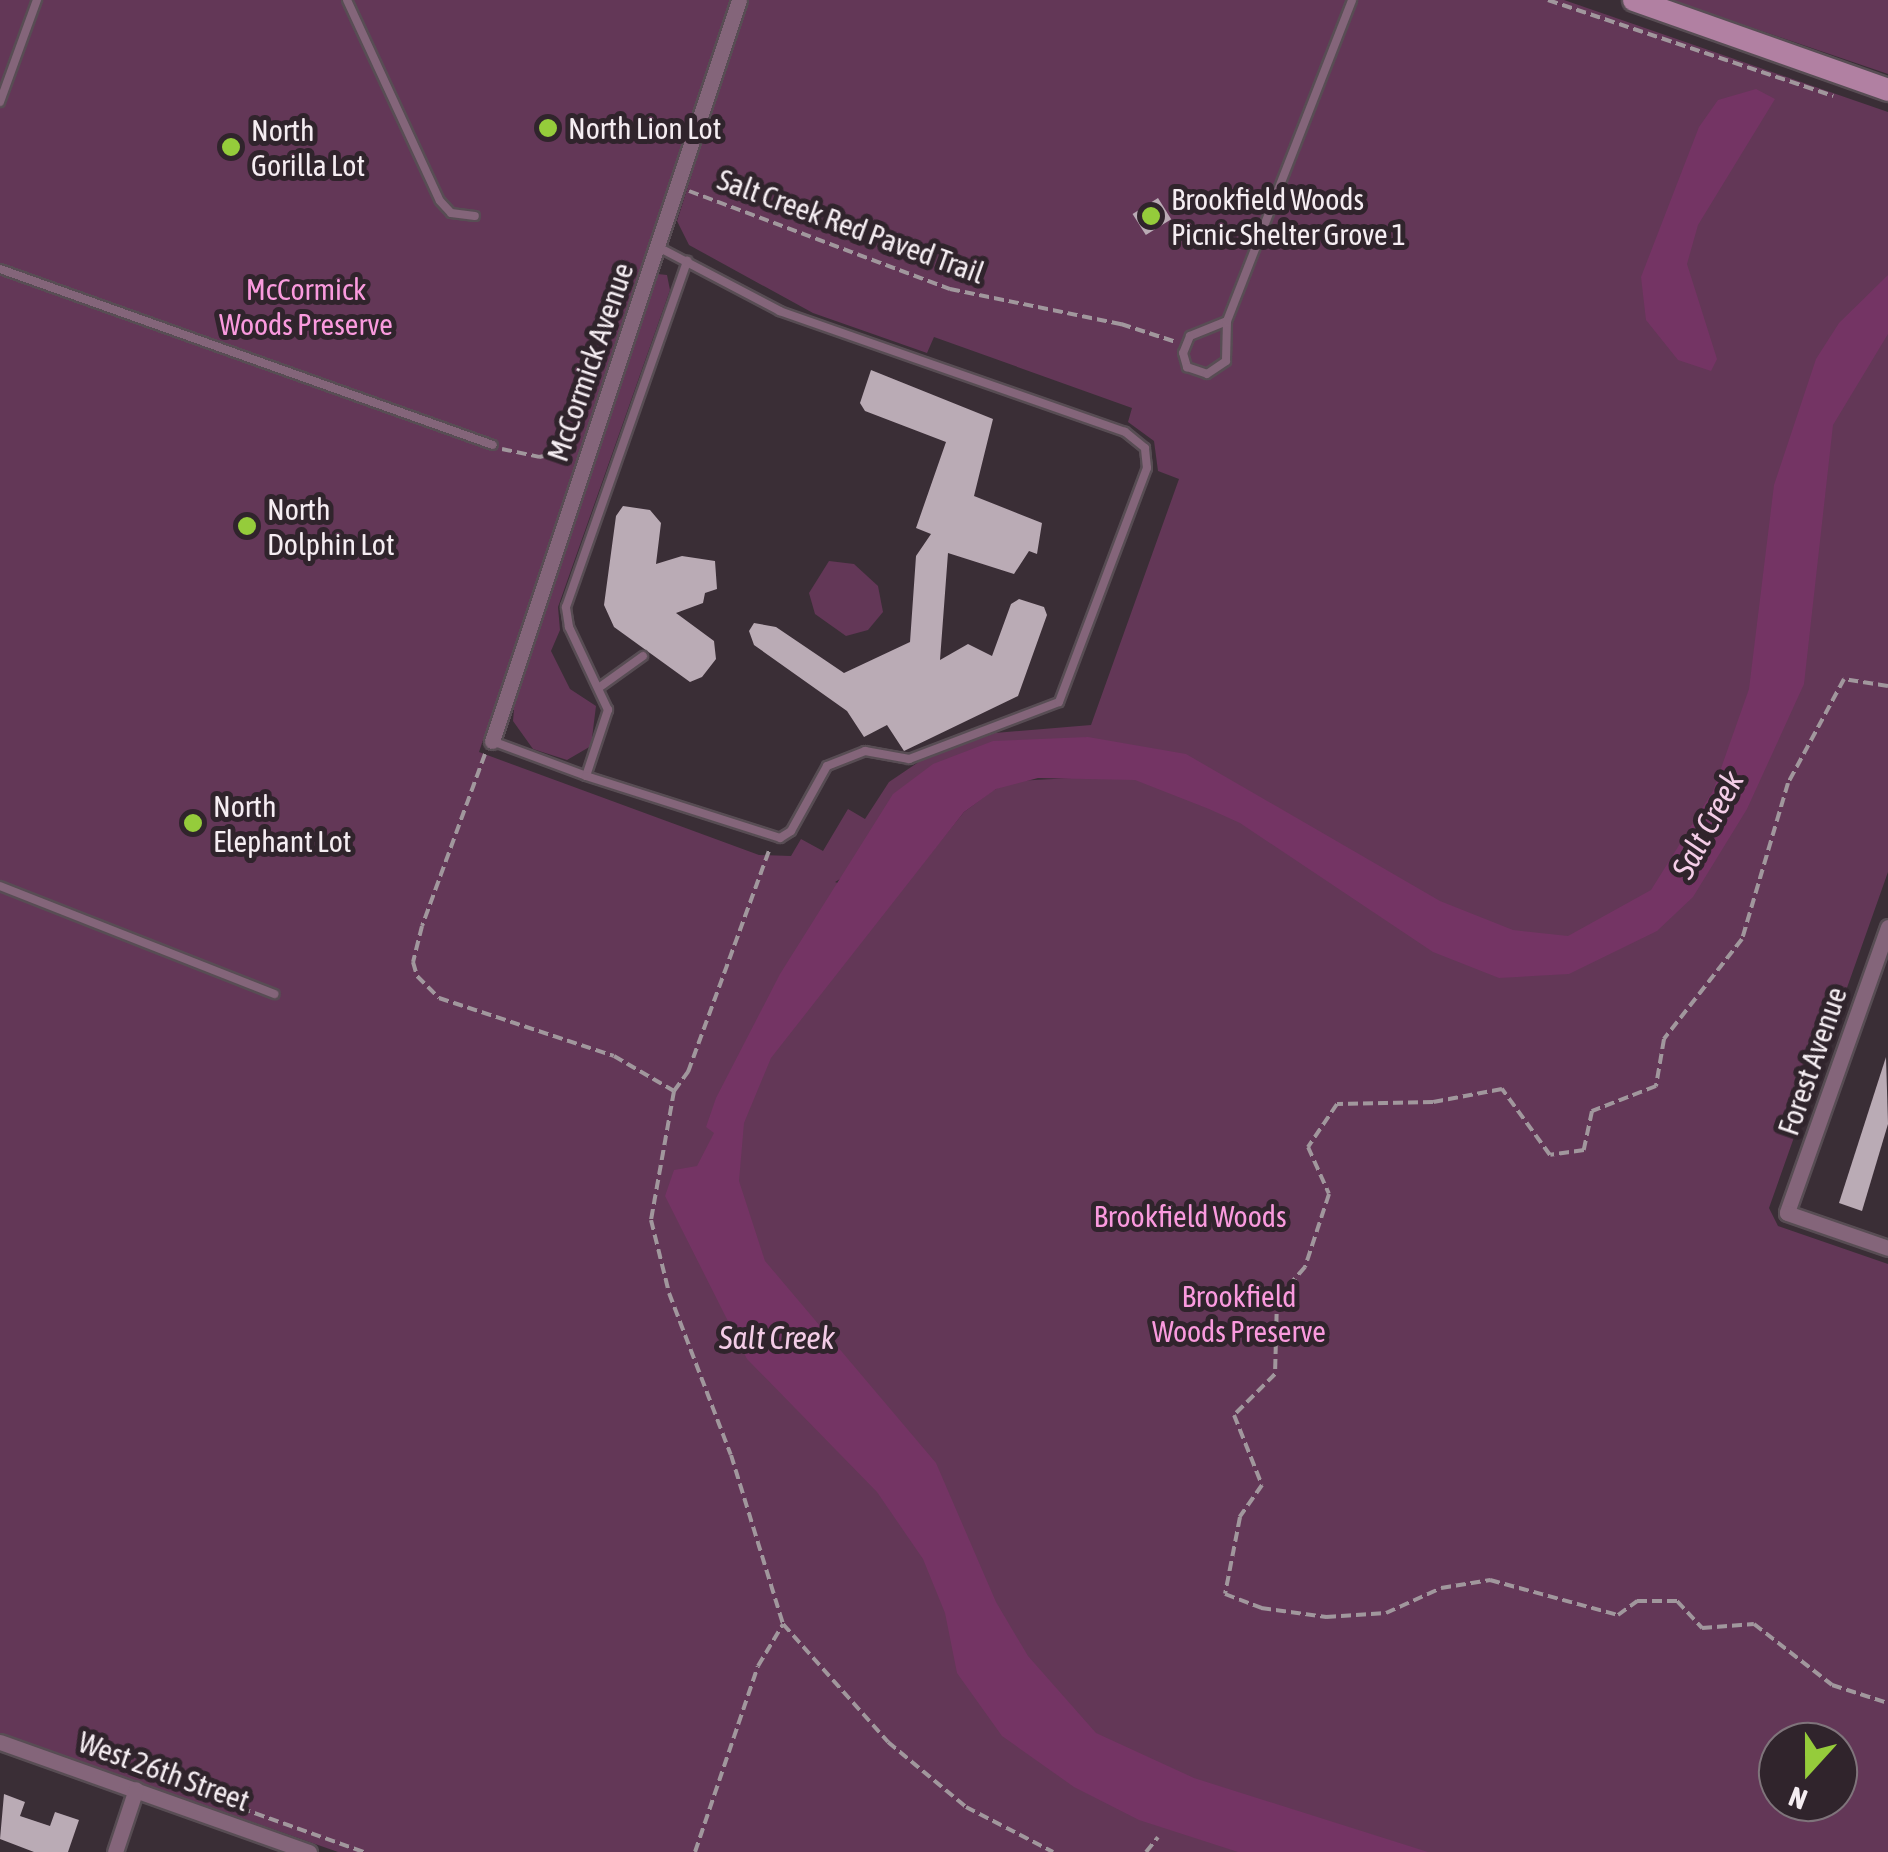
<!DOCTYPE html>
<style>
body{margin:0}
#map{position:relative;width:1888px;height:1852px;overflow:hidden;background:#3a2e36;font-family:"Asap Condensed",sans-serif}
div>[style]{position:absolute}
[style*='--x']{left:calc(var(--x)*1px);top:calc(var(--y)*1px);width:calc(var(--w)*1px);rotate:calc(var(--a)*1deg)}
.green>*{inset:0;background:#633757}
.water>*{inset:0;background:#743464}
.building>*{inset:0;background:#baabb5;transform-origin:0 0}
.path>*{height:4px;margin-top:-2px;transform-origin:0;background:repeating-linear-gradient(90deg,#a1979d 0 10px,transparent 0 15px)}
.roads{filter:drop-shadow(2px 0 #584d54) drop-shadow(-2px 0 #584d54) drop-shadow(0 2px #584d54) drop-shadow(0 -2px #584d54)}
.lane>*{height:8px;margin:-4px;padding:0 4px;transform-origin:4px;border-radius:4px;background:#84657a}
.street>*{height:15px;margin:-7.5px;padding:0 7.5px;transform-origin:7.5px;border-radius:7.5px;background:#84657a}
.secondary>*{height:22px;margin:-11px;padding:0 11px;transform-origin:11px;border-radius:11px;background:#b180a2}
.dots>*{width:28px;height:28px;translate:-50% -50%;box-sizing:border-box;border:5px solid #30242c;border-radius:50%}
span{translate:-50% -50%;white-space:nowrap;text-align:center;line-height:1.15;-webkit-text-stroke:10px #30242c;paint-order:stroke}
.poi-label{font-size:30px;color:#f5edf2}
.left{translate:0 -50%;text-align:left}
.street-label{font-size:30px;color:#f5edf2}
.park-label{font-size:30px;color:#fa9ade}
.water-label{font-size:32px;color:#f4cde7;font-style:italic}
.north{position:absolute;left:1758px;top:1722px;width:100px;height:100px;box-sizing:border-box;background:#30242c;border:2px solid #7f747b;border-radius:50%;rotate:201deg;font-size:28px;font-weight:700;line-height:40px;text-align:center;color:#f5edf2}
.north::after{content:'';display:block;margin:auto;width:35px;height:45px;background:#95cc3b;clip-path:polygon(50% 0,100% 100%,50% 72%,0 100%)}
</style>
<div id="map">
<div class="green">
<div style="clip-path:polygon(evenodd,0 0,730px 0,479px 752px,759px 855px,791px 856px,801px 839px,823px 851px,848px 809px,865px 819px,889px 782px,923px 759px,995px 733px,1091px 725px,1179px 479px,1158px 471px,1154px 441px,1128px 422px,1132px 408px,934px 337px,927px 353px,813px 313px,689px 245px,677px 221px,747px 0,1564px 0,1888px 112px,1888px 872px,1769px 1208px,1778px 1226px,1888px 1264px,1888px 1852px,338px 1852px,0 1733px,0 0,1086px 737px,1072px 778px,1016px 781px,995px 789px,964px 812px,891px 903px,835px 882px,1086px 737px,0 0,1778px 1742px,1838px 1742px,1838px 1802px,1778px 1802px,1778px 1742px)"></div>
<div style="clip-path:polygon(1672px 0,1888px 0,1888px 74px,1741px 24px)"></div>
<div style="clip-path:polygon(658px 274px,667px 275px,670px 290px,558px 607px,560px 630px,551px 651px,570px 689px,596px 706px,591px 746px,567px 760px,533px 749px,513px 721px,515px 696px)"></div>
<div style="clip-path:polygon(829px 561px,854px 564px,878px 586px,883px 612px,868px 630px,846px 636px,815px 614px,809px 593px)"></div>
</div>
<div class="water">
<div style="clip-path:polygon(1756px 89px,1775px 99px,1698px 225px,1687px 264px,1717px 359px,1711px 371px,1678px 360px,1646px 320px,1641px 277px,1699px 127px,1718px 100px)"></div>
<div style="clip-path:polygon(1888px 275px,1888px 334px,1833px 425px,1804px 684px,1747px 809px,1693px 897px,1657px 931px,1569px 974px,1499px 978px,1433px 952px,1240px 823px,1209px 809px,1135px 780px,1038px 778px,996px 789px,964px 812px,771px 1058px,744px 1123px,739px 1181px,765px 1261px,936px 1463px,996px 1602px,1028px 1656px,1096px 1733px,1194px 1778px,1428px 1852px,1238px 1852px,1139px 1820px,1074px 1787px,1002px 1736px,957px 1673px,945px 1613px,923px 1559px,877px 1492px,747px 1359px,665px 1196px,674px 1170px,697px 1166px,714px 1133px,706px 1127px,716px 1098px,780px 974px,893px 794px,933px 764px,993px 741px,1088px 737px,1186px 754px,1440px 901px,1513px 930px,1568px 936px,1651px 890px,1713px 791px,1749px 689px,1774px 485px,1816px 359px,1839px 323px)"></div>
</div>
<div class="building">
<div style="left:1158px;top:198px;width:25px;height:30px;rotate:58deg"></div>
<div style="clip-path:polygon(871px 370px,993px 419px,974px 496px,1042px 523px,1037px 554px,1029px 551px,1014px 574px,948px 553px,940px 660px,968px 644px,992px 656px,1011px 604px,1019px 599px,1044px 607px,1047px 615px,1018px 696px,904px 751px,887px 725px,864px 737px,847px 711px,754px 645px,749px 631px,754px 623px,776px 627px,844px 673px,910px 642px,916px 556px,931px 534px,916px 528px,946px 442px,865px 411px,860px 403px)"></div>
<div style="clip-path:polygon(623px 506px,650px 510px,661px 523px,656px 564px,682px 556px,715px 561px,717px 589px,705px 593px,703px 603px,676px 613px,714px 641px,716px 659px,702px 677px,690px 682px,614px 627px,604px 605px,616px 516px)"></div>
<div style="clip-path:polygon(1886px 1057px,1888px 1124px,1862px 1211px,1839px 1203px)"></div>
<div style="clip-path:polygon(4px 1794px,25px 1802px,20px 1816px,50px 1826px,55px 1812px,79px 1820px,68px 1852px,34px 1852px,0 1839px)"></div>
</div>
<div class="path">
<div style="--x:1548;--y:0;--w:301;--a:18.6"></div>
<div style="--x:689;--y:191;--w:279;--a:20.6"></div>
<div style="--x:950;--y:289;--w:175;--a:11.6"></div>
<div style="--x:1121;--y:324;--w:58;--a:18.1"></div>
<div style="--x:502;--y:449;--w:38;--a:12"></div>
<div style="--x:539;--y:457;--w:32;--a:-11"></div>
<div style="--x:1888;--y:686;--w:45;--a:-171"></div>
<div style="--x:1844;--y:679;--w:118;--a:118.3"></div>
<div style="--x:1788;--y:783;--w:163;--a:106.4"></div>
<div style="--x:1742;--y:939;--w:127;--a:128"></div>
<div style="--x:1664;--y:1039;--w:48;--a:99.7"></div>
<div style="--x:1656;--y:1086;--w:69;--a:158.7"></div>
<div style="--x:1592;--y:1111;--w:40;--a:102"></div>
<div style="--x:1584;--y:1150;--w:34;--a:172"></div>
<div style="--x:1550;--y:1155;--w:82;--a:-126"></div>
<div style="--x:1502;--y:1089;--w:70;--a:169.3"></div>
<div style="--x:1433;--y:1102;--w:96;--a:178.8"></div>
<div style="--x:1337;--y:1104;--w:52;--a:124"></div>
<div style="--x:1308;--y:1147;--w:51;--a:65.9"></div>
<div style="--x:1329;--y:1194;--w:77;--a:108.2"></div>
<div style="--x:1305;--y:1267;--w:43;--a:131.2"></div>
<div style="--x:1277;--y:1299;--w:75;--a:91.5"></div>
<div style="--x:1275;--y:1374;--w:58;--a:135"></div>
<div style="--x:1234;--y:1415;--w:75;--a:68.2"></div>
<div style="--x:1262;--y:1485;--w:39;--a:125"></div>
<div style="--x:1240;--y:1517;--w:78;--a:101"></div>
<div style="--x:1225;--y:1594;--w:39;--a:21"></div>
<div style="--x:1261;--y:1608;--w:66;--a:7.9"></div>
<div style="--x:1326;--y:1617;--w:60;--a:-3.8"></div>
<div style="--x:1386;--y:1613;--w:60;--a:-24.4"></div>
<div style="--x:1441;--y:1588;--w:50;--a:-9.3"></div>
<div style="--x:1490;--y:1580;--w:133;--a:15.3"></div>
<div style="--x:1618;--y:1615;--w:24;--a:-36"></div>
<div style="--x:1637;--y:1601;--w:40;--a:0"></div>
<div style="--x:1677;--y:1601;--w:37;--a:47"></div>
<div style="--x:1702;--y:1628;--w:52;--a:-4.4"></div>
<div style="--x:1754;--y:1624;--w:99;--a:38"></div>
<div style="--x:1832;--y:1685;--w:59;--a:17.8"></div>
<div style="--x:485;--y:754;--w:183;--a:110.1"></div>
<div style="--x:422;--y:926;--w:37;--a:104"></div>
<div style="--x:413;--y:962;--w:15;--a:74"></div>
<div style="--x:417;--y:976;--w:31;--a:45"></div>
<div style="--x:439;--y:998;--w:184;--a:18.3"></div>
<div style="--x:614;--y:1056;--w:69;--a:30.3"></div>
<div style="--x:674;--y:1091;--w:131;--a:100.1"></div>
<div style="--x:651;--y:1220;--w:75;--a:76.1"></div>
<div style="--x:669;--y:1293;--w:173;--a:69.1"></div>
<div style="--x:731;--y:1455;--w:177;--a:72.9"></div>
<div style="--x:783;--y:1624;--w:158;--a:48.3"></div>
<div style="--x:888;--y:1742;--w:102;--a:39.8"></div>
<div style="--x:966;--y:1807;--w:98;--a:27.3"></div>
<div style="--x:674;--y:1091;--w:24;--a:-54"></div>
<div style="--x:688;--y:1072;--w:239;--a:-69.9"></div>
<div style="--x:170;--y:1783;--w:206;--a:19.6"></div>
<div style="--x:695;--y:1852;--w:196;--a:-71.3"></div>
<div style="--x:758;--y:1666;--w:49;--a:-59.2"></div>
<div style="--x:1146;--y:1852;--w:19;--a:-51"></div>
</div>
<div class="roads">
<div class="lane">
<div style="--x:347;--y:0;--w:221;--a:65.2"></div>
<div style="--x:440;--y:201;--w:16;--a:47"></div>
<div style="--x:451;--y:213;--w:24;--a:7"></div>
<div style="--x:0;--y:102;--w:109;--a:-70.1"></div>
<div style="--x:0;--y:269;--w:523;--a:19.65"></div>
<div style="--x:1227;--y:321;--w:40;--a:158"></div>
<div style="--x:1190;--y:336;--w:18;--a:112"></div>
<div style="--x:1183;--y:353;--w:15;--a:74"></div>
<div style="--x:1187;--y:367;--w:21;--a:19"></div>
<div style="--x:1207;--y:374;--w:23;--a:-34"></div>
<div style="--x:1226;--y:361;--w:40;--a:-88.6"></div>
<div style="--x:1227;--y:321;--w:344;--a:-68.7"></div>
<div style="--x:600;--y:687;--w:53;--a:-35.8"></div>
<div style="--x:492;--y:741;--w:100;--a:20.4"></div>
<div style="--x:586;--y:776;--w:70;--a:-71.6"></div>
<div style="--x:608;--y:710;--w:92;--a:-115.2"></div>
<div style="--x:569;--y:627;--w:20;--a:-99"></div>
<div style="--x:566;--y:607;--w:367;--a:-70.7"></div>
<div style="--x:586;--y:776;--w:204;--a:17.7"></div>
<div style="--x:780;--y:838;--w:13;--a:-32"></div>
<div style="--x:791;--y:831;--w:74;--a:-61"></div>
<div style="--x:827;--y:766;--w:41;--a:-21.5"></div>
<div style="--x:865;--y:751;--w:45;--a:10.3"></div>
<div style="--x:909;--y:759;--w:160;--a:-20.8"></div>
<div style="--x:1059;--y:702;--w:250;--a:-69.4"></div>
<div style="--x:1147;--y:468;--w:20;--a:-96"></div>
<div style="--x:1145;--y:448;--w:26;--a:-141"></div>
<div style="--x:1125;--y:432;--w:366;--a:-160.7"></div>
<div style="--x:780;--y:311;--w:138;--a:-152.3"></div>
<div style="--x:0;--y:886;--w:295;--a:21.5"></div>
</div>
<div class="street">
<div style="--x:492;--y:741;--w:781;--a:-71.57"></div>
<div style="--x:1888;--y:927;--w:303;--a:109.5"></div>
<div style="--x:1787;--y:1213;--w:107;--a:19.1"></div>
<div style="--x:0;--y:1742;--w:328;--a:19.6"></div>
<div style="--x:115;--y:1852;--w:66;--a:-71.6"></div>
</div>
<div class="secondary">
<div style="--x:1634;--y:0;--w:269;--a:19.5"></div>
</div>
</div>
<div class="dots">
<div style="left:548px;top:128px;background:#95cc3b"></div>
<div style="left:231px;top:147px;background:#95cc3b"></div>
<div style="left:1151px;top:216px;background:#95cc3b"></div>
<div style="left:247px;top:526px;background:#95cc3b"></div>
<div style="left:193px;top:823px;background:#95cc3b"></div>
</div>
<div class="poi-label">
<span class="left" style="left:568px;top:128px">North Lion Lot</span>
<span class="left" style="left:251px;top:147px">North<br>Gorilla Lot</span>
<span class="left" style="left:1171px;top:216px">Brookfield Woods<br>Picnic Shelter Grove 1</span>
<span class="left" style="left:267px;top:526px">North<br>Dolphin Lot</span>
<span class="left" style="left:213px;top:823px">North<br>Elephant Lot</span>
</div>
<div class="street-label">
<span style="left:851px;top:226px;rotate:20deg">Salt Creek Red Paved Trail</span>
<span style="left:590px;top:362px;rotate:-71deg">McCormick Avenue</span>
<span style="left:1812px;top:1061px;rotate:-71deg">Forest Avenue</span>
<span style="left:164px;top:1771px;rotate:20deg">West 26th Street</span>
</div>
<div class="park-label">
<span style="left:306px;top:306px">McCormick<br>Woods Preserve</span>
<span style="left:1190px;top:1216px">Brookfield Woods</span>
<span style="left:1239px;top:1313px">Brookfield<br>Woods Preserve</span>
</div>
<div class="water-label">
<span style="left:1708px;top:825px;rotate:-62deg">Salt Creek</span>
<span style="left:777px;top:1338px">Salt Creek</span>
</div>
<div class="north">N</div>
</div>
